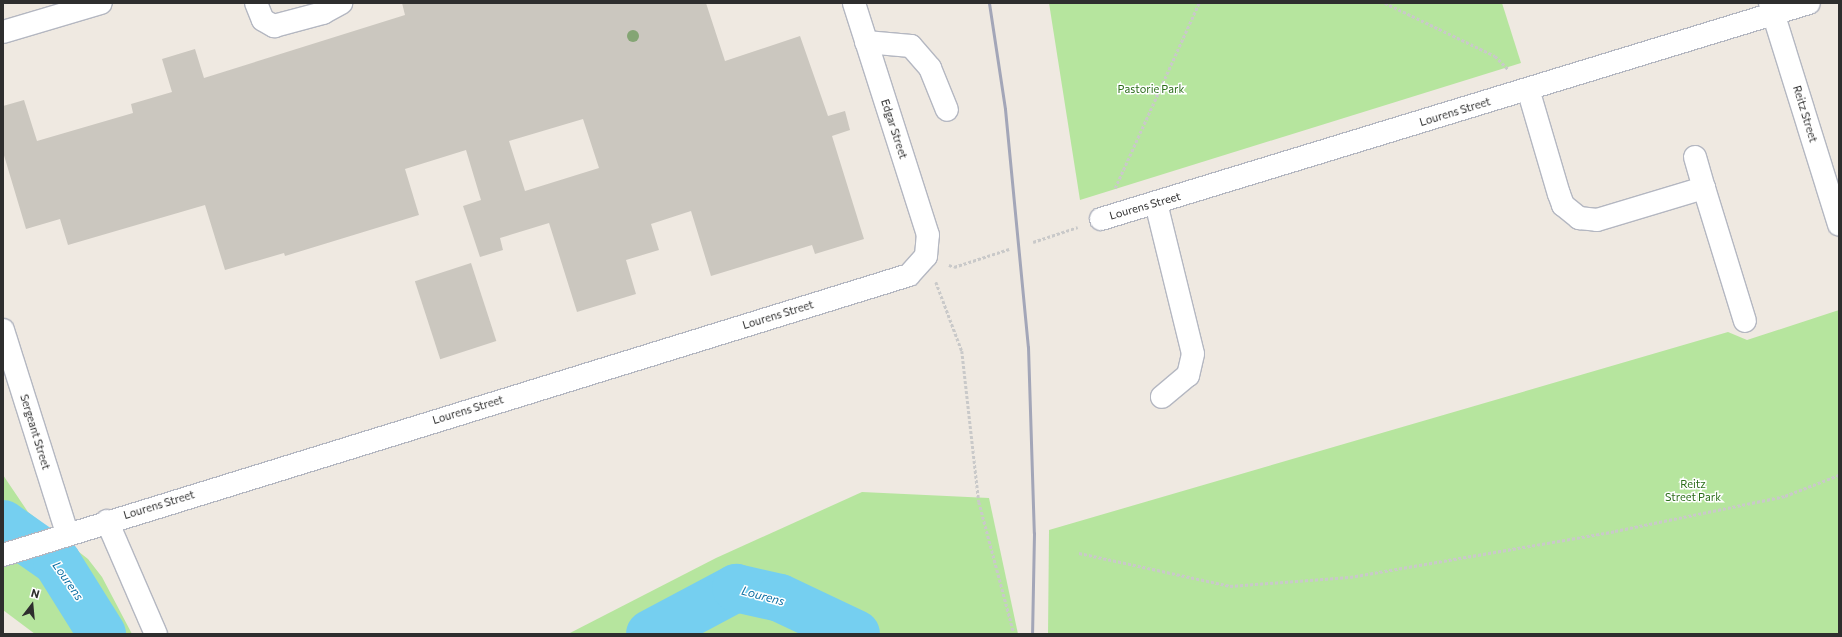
<!DOCTYPE html>
<style>
body{margin:0}
#map{position:relative;width:1842px;height:637px;overflow:hidden;background:#efe9e1;font-family:Commissioner,sans-serif}
div>[style]{position:absolute}
[style*='--x']{left:calc(var(--x)*1px);top:calc(var(--y)*1px);width:calc(var(--w)*1px);rotate:calc(var(--a)*1deg)}
.green>*{inset:0;background:#b6e59e}
.river>*{height:48px;margin:-24px;padding:0 24px;transform-origin:24px;border-radius:24px;background:#75cff0}
.building>*{inset:0;background:#cbc7bf;transform-origin:0 0}
.path>*{height:2.5px;margin-top:-1.25px;transform-origin:0;background:repeating-linear-gradient(90deg,#c9c9c9 0 3px,transparent 0 5px)}
.roads{filter:drop-shadow(1px 0 #b4b7c1) drop-shadow(-1px 0 #b4b7c1) drop-shadow(0 1px #b4b7c1) drop-shadow(0 -1px #b4b7c1)}
.minor>*{height:22px;margin:-11px;padding:0 11px;transform-origin:11px;border-radius:11px;background:#fff}
.rail>*{height:3px;margin:-1.5px;padding:0 1.5px;transform-origin:1.5px;border-radius:1.5px;background:#a3a6b8}
.trees>*{width:12px;height:12px;margin:-6px;border-radius:50%;background:#84a574}
span{translate:-50% -50%;white-space:nowrap;text-align:center;line-height:1.15;-webkit-text-stroke:3px #fff;paint-order:stroke}
.park-label{font-size:11px;color:#2c6e1b}
.street-label{font-size:11px;color:#2e2e2e}
.water-label{font-size:12px;color:#0d6fa3;font-style:italic}
.frame{position:absolute;inset:0;border:4px solid #2e2e2e;pointer-events:none}
.north{position:absolute;left:12px;top:585px;width:40px;height:40px;-webkit-text-stroke:3px #fff;paint-order:stroke;rotate:16deg;font-size:11px;font-weight:700;line-height:16px;text-align:center;color:#2e2e2e}
.north::after{content:'';display:block;margin:auto;width:14px;height:18px;background:#2e2e2e;clip-path:polygon(50% 0,100% 100%,50% 72%,0 100%)}
</style>
<div id="map">
<div class="green">
<div style="clip-path:polygon(1049px 3px,1502px 3px,1521px 63px,1080px 200px)"></div>
<div style="clip-path:polygon(1839px 310px,1839px 634px,1048px 634px,1049px 530px,1728px 332px,1747px 340px)"></div>
<div style="clip-path:polygon(3px 475px,28px 512px,88px 559px,102px 577px,132px 634px,35px 634px,3px 610px)"></div>
<div style="clip-path:polygon(862px 492px,989px 498px,1018px 634px,568px 634px,716px 558px)"></div>
</div>
<div class="river">
<div style="--x:3;--y:524;--w:66;--a:35.1"></div>
<div style="--x:57;--y:562;--w:85;--a:58"></div>
<div style="--x:650;--y:634;--w:98;--a:-28.1"></div>
<div style="--x:736;--y:588;--w:45;--a:12.8"></div>
<div style="--x:780;--y:598;--w:84;--a:25.3"></div>
</div>
<div class="building">
<div style="clip-path:polygon(evenodd,402px 3px,706px 3px,725px 61px,800px 36px,828px 116px,845px 111px,850px 130px,832px 136px,864px 239px,815px 254px,812px 245px,711px 276px,691px 211px,651px 224px,659px 250px,626px 260px,636px 294px,577px 312px,549px 223px,500px 238px,503px 250px,480px 257px,463px 206px,481px 200px,466px 150px,405px 169px,419px 215px,285px 256px,284px 253px,225px 270px,205px 205px,68px 245px,60px 219px,26px 229px,3px 152px,3px 106px,24px 100px,37px 141px,133px 113px,131px 104px,172px 92px,162px 59px,195px 49px,204px 78px,405px 15px,402px 3px,583px 119px,599px 168px,525px 191px,509px 141px,583px 119px)"></div>
<div style="left:471px;top:263px;width:82px;height:59px;rotate:72deg"></div>
</div>
<div class="path">
<div style="--x:1385;--y:3;--w:122;--a:25.7"></div>
<div style="--x:1495;--y:56;--w:18;--a:45"></div>
<div style="--x:1115;--y:188;--w:203;--a:-65.6"></div>
<div style="--x:1033;--y:242;--w:47;--a:-18.4"></div>
<div style="--x:949;--y:265;--w:5;--a:22"></div>
<div style="--x:954;--y:267;--w:58;--a:-18.1"></div>
<div style="--x:936;--y:282;--w:74;--a:69.4"></div>
<div style="--x:962;--y:351;--w:152;--a:83.6"></div>
<div style="--x:979;--y:502;--w:137;--a:75.1"></div>
<div style="--x:1079;--y:553;--w:155;--a:12.3"></div>
<div style="--x:1230;--y:586;--w:120;--a:-4.3"></div>
<div style="--x:1350;--y:577;--w:269;--a:-9.8"></div>
<div style="--x:1615;--y:531;--w:174;--a:-11.6"></div>
<div style="--x:1785;--y:496;--w:58;--a:-21.3"></div>
</div>
<div class="roads">
<div class="minor">
<div style="--x:256;--y:3;--w:18;--a:68"></div>
<div style="--x:263;--y:20;--w:13;--a:29"></div>
<div style="--x:274;--y:26;--w:51;--a:-14.9"></div>
<div style="--x:323;--y:13;--w:21;--a:-29"></div>
<div style="--x:1770;--y:3;--w:232;--a:72.7"></div>
<div style="--x:3;--y:32;--w:102;--a:-16.5"></div>
<div style="--x:866;--y:42;--w:45;--a:5.1"></div>
<div style="--x:911;--y:46;--w:29;--a:49"></div>
<div style="--x:930;--y:68;--w:45;--a:68"></div>
<div style="--x:1528;--y:89;--w:109;--a:73.6"></div>
<div style="--x:1559;--y:194;--w:12;--a:70"></div>
<div style="--x:1563;--y:205;--w:21;--a:39"></div>
<div style="--x:1579;--y:218;--w:18;--a:6"></div>
<div style="--x:1597;--y:220;--w:112;--a:-16.7"></div>
<div style="--x:1704;--y:188;--w:139;--a:72.9"></div>
<div style="--x:1695;--y:157;--w:32;--a:74"></div>
<div style="--x:1156;--y:203;--w:155;--a:76.2"></div>
<div style="--x:1193;--y:354;--w:22;--a:103"></div>
<div style="--x:1188;--y:375;--w:34;--a:140"></div>
<div style="--x:1101;--y:219;--w:740;--a:-16.97"></div>
<div style="--x:3;--y:330;--w:213;--a:72.5"></div>
<div style="--x:107;--y:521;--w:123;--a:66.6"></div>
<div style="--x:3;--y:555;--w:948;--a:-17.17"></div>
<div style="--x:909;--y:275;--w:25;--a:-48"></div>
<div style="--x:926;--y:256;--w:21;--a:-85"></div>
<div style="--x:928;--y:235;--w:244;--a:-107.7"></div>
</div>
</div>
<div class="rail">
<div style="--x:989;--y:3;--w:107;--a:81.4"></div>
<div style="--x:1005;--y:109;--w:239;--a:84.5"></div>
<div style="--x:1028;--y:347;--w:186;--a:88.2"></div>
<div style="--x:1034;--y:533;--w:101;--a:91.1"></div>
</div>
<div class="trees">
<div style="left:633px;top:36px"></div>
</div>
<div class="park-label">
<span style="left:1151px;top:89px">Pastorie Park</span>
<span style="left:1693px;top:491px">Reitz<br>Street Park</span>
</div>
<div class="street-label">
<span style="left:1455px;top:112px;rotate:-17deg">Lourens Street</span>
<span style="left:1805px;top:114px;rotate:73deg">Reitz Street</span>
<span style="left:894px;top:129px;rotate:72deg">Edgar Street</span>
<span style="left:1145px;top:206px;rotate:-16deg">Lourens Street</span>
<span style="left:778px;top:315px;rotate:-17deg">Lourens Street</span>
<span style="left:468px;top:410px;rotate:-17deg">Lourens Street</span>
<span style="left:35px;top:432px;rotate:73deg">Sergeant Street</span>
<span style="left:159px;top:505px;rotate:-17deg">Lourens Street</span>
</div>
<div class="water-label">
<span style="left:68px;top:581px;rotate:55deg">Lourens</span>
<span style="left:763px;top:596px;rotate:15deg">Lourens</span>
</div>
<div class="frame"></div>
<div class="north">N</div>
</div>
